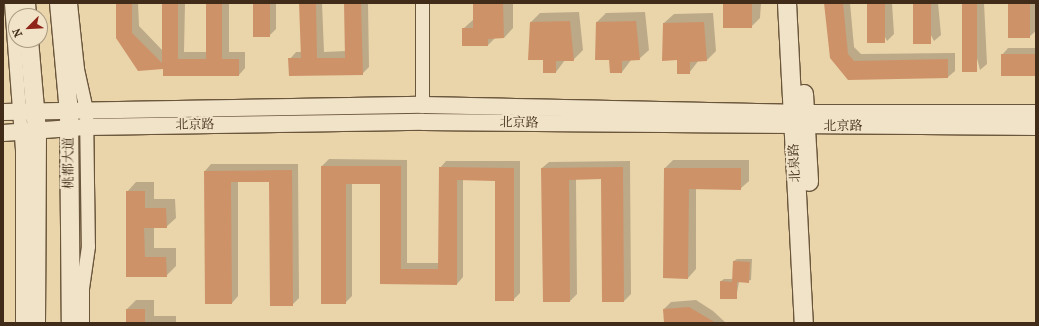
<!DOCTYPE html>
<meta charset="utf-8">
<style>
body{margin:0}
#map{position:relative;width:1039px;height:326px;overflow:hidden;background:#ead4aa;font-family:"IM FELL French Canon","Noto Serif SC",serif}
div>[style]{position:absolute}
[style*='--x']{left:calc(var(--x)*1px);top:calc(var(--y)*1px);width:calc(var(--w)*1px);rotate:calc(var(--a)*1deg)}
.shadow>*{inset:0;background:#0003}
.building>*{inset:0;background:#ce9269;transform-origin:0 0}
.roads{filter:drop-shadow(1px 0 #6a563c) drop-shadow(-1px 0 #6a563c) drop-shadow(0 1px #6a563c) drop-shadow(0 -1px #6a563c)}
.minor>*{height:13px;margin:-6.5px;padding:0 6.5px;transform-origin:6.5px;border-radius:6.5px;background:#f1e3c8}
.tertiary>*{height:16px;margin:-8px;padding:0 8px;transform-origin:8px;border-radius:8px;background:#f1e3c8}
.secondary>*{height:18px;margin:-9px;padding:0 9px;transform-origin:9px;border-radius:9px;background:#f1e3c8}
span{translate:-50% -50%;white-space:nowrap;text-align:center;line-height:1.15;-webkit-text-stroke:4px #f1e3c8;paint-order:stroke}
.street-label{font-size:13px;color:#402c18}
.frame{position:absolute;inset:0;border:4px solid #402c18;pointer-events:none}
.north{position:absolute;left:8px;top:8px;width:40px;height:40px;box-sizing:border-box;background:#f1e3c8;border:1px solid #aa9a82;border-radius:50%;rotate:246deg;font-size:11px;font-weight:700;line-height:16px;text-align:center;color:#402c18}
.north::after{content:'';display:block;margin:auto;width:14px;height:18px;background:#8f2418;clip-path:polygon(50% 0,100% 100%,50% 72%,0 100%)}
</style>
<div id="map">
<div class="shadow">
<div style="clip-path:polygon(117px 3px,138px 3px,139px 26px,163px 51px,163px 3px,185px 3px,184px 52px,207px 52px,207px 3px,229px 3px,229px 52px,245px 52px,245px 68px,239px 75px,164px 68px,139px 70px)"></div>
<div style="clip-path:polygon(254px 3px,276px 3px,276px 29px,269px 36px)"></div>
<div style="clip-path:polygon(300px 3px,322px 3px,324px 52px,346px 51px,345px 3px,368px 3px,369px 67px,362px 74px,290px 59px,296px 52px,302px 52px)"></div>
<div style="clip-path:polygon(474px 3px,513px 3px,513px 28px,504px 38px,495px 38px,488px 45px,463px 45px,463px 29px,474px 19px)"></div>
<div style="clip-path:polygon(724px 3px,761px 3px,760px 18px,751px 27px,724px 27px)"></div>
<div style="clip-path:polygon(826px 3px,850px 3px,854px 47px,861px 54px,955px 53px,955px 71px,948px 77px,849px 79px)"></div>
<div style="clip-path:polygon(868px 3px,892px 3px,894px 34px,887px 41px)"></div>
<div style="clip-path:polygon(914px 3px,938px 3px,941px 35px,934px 41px)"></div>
<div style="clip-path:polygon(963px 3px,984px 3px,987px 64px,980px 70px)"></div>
<div style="clip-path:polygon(1009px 3px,1036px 3px,1036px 31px,1030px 36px)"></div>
<div style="clip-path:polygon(579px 12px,583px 50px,573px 60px,565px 60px,556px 72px,544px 59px,531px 22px,540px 13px)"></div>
<div style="clip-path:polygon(645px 12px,649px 50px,639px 59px,631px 60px,622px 72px,611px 72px,610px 59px,597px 22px,606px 13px)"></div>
<div style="clip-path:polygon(713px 13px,716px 51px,707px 60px,699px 60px,689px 73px,678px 59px,663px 60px,664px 23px,674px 14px)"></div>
<div style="clip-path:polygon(1008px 48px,1036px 48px,1036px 75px,1002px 55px)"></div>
<div style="clip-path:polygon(329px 159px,407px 160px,407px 263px,439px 263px,440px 168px,446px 161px,520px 161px,520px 293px,513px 300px,496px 180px,463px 180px,463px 277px,457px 284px,381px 283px,381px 183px,352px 183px,352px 296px,345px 303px,322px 166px)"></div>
<div style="clip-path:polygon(673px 160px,749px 160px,749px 181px,740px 189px,696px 188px,696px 269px,688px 278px,664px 277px,665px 168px)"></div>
<div style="clip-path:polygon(630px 161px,631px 294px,624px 301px,603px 301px,602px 178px,576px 179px,577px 294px,570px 301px,544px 301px,542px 168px,549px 162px)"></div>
<div style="clip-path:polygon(211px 164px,298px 164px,299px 298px,292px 305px,270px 181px,238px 181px,238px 296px,232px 303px,205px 171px)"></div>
<div style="clip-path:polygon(136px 182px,154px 182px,154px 199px,175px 199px,176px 218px,166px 227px,154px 227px,154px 248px,176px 248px,176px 266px,166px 276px,127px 276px,127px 192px)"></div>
<div style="clip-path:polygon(737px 259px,752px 259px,751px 280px,739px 282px,736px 298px,721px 281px,724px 279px,733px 279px,734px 261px)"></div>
<div style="clip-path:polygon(136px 300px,154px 300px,154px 316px,176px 316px,176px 323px,127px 323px,127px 309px)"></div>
<div style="clip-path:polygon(696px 300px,713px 311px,726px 323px,665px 323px,664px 309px,671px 302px)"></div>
</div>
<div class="building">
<div style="clip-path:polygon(116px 3px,132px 3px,132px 33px,162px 63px,162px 3px,178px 3px,178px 59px,206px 59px,206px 3px,222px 3px,222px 59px,239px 59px,239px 76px,163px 76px,163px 69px,138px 71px,116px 38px)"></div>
<div style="left:253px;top:3px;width:17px;height:34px"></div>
<div style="clip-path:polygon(299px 3px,316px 3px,317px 58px,345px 58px,344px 3px,361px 3px,363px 75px,289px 76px,288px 58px,301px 58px)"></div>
<div style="clip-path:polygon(473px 3px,503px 3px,504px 38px,488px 39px,488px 46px,462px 46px,462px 28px,473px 28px)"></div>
<div style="left:723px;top:3px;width:29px;height:25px"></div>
<div style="clip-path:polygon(824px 3px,843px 3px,848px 54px,854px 61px,948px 59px,948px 78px,848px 80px,830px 58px)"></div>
<div style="left:867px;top:3px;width:18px;height:40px"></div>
<div style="left:913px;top:3px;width:18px;height:41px"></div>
<div style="left:962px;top:3px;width:15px;height:69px"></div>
<div style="left:1008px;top:3px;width:22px;height:35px"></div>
<div style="clip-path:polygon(570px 21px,574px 61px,556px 61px,556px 73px,543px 73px,543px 60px,528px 60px,530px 22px)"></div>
<div style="clip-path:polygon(636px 21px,640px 60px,622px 61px,622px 73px,610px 73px,609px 60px,595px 60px,596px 22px)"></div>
<div style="clip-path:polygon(704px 22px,707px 61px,690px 62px,690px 74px,677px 74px,677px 60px,662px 61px,663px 23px)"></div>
<div style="left:1001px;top:54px;width:35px;height:22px"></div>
<div style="clip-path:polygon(321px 166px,401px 166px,401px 269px,438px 269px,439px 167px,514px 168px,514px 301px,495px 301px,495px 181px,457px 180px,457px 285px,380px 284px,380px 184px,346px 184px,346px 304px,321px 304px)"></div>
<div style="clip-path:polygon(623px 167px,624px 302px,602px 302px,601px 179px,569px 180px,570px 302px,543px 302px,541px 168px)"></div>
<div style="clip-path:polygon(664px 168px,741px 168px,741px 190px,689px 189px,688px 279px,663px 278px)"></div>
<div style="clip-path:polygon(292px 170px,293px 306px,270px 306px,269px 182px,231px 182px,232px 304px,205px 304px,204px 171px)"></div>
<div style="clip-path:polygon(126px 191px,145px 191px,145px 208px,166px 208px,167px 228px,144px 228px,145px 257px,166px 257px,167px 277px,126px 277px)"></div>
<div style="clip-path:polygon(733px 261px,750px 262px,749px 283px,737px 282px,737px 299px,720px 299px,720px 281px,732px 282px)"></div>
<div style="clip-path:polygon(689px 307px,716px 323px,664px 323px,663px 309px)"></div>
<div style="left:126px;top:309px;width:19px;height:14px"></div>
</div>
<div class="roads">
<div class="minor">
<div style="--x:11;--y:3;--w:147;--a:85.7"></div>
<div style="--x:22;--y:150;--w:173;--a:90"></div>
<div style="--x:70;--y:3;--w:66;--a:83.9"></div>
<div style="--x:77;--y:69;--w:42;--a:77.6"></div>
<div style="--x:86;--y:110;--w:136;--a:89.2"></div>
<div style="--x:88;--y:246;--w:42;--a:98.1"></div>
<div style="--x:82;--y:288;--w:35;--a:90"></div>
<div style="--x:422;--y:3;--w:102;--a:90"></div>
</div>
<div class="tertiary">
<div style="--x:3;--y:112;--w:419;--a:-1"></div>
<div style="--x:422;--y:105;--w:371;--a:1.2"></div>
<div style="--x:793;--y:113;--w:243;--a:0"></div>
<div style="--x:3;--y:133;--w:83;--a:-4.1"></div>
<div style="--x:86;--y:127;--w:337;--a:-0.9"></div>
<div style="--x:423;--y:122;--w:613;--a:0.47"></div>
</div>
<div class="secondary">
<div style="--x:26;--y:3;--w:13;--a:86"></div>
<div style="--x:59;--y:3;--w:109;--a:84.8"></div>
<div style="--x:69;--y:112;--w:211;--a:89.5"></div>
<div style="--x:787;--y:3;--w:320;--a:87"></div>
<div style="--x:29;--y:40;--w:92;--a:85"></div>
<div style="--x:37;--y:132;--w:191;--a:90.3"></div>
<div style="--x:804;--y:94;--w:88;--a:86.7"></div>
</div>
</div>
<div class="street-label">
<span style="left:519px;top:123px;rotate:1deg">北京路</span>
<span style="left:195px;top:125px;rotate:-1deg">北京路</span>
<span style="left:843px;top:126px">北京路</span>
<span style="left:69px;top:163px;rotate:-90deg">桃都大道</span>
<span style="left:795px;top:163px;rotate:-93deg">北泉路</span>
</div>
<div class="frame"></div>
<div class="north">N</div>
</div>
